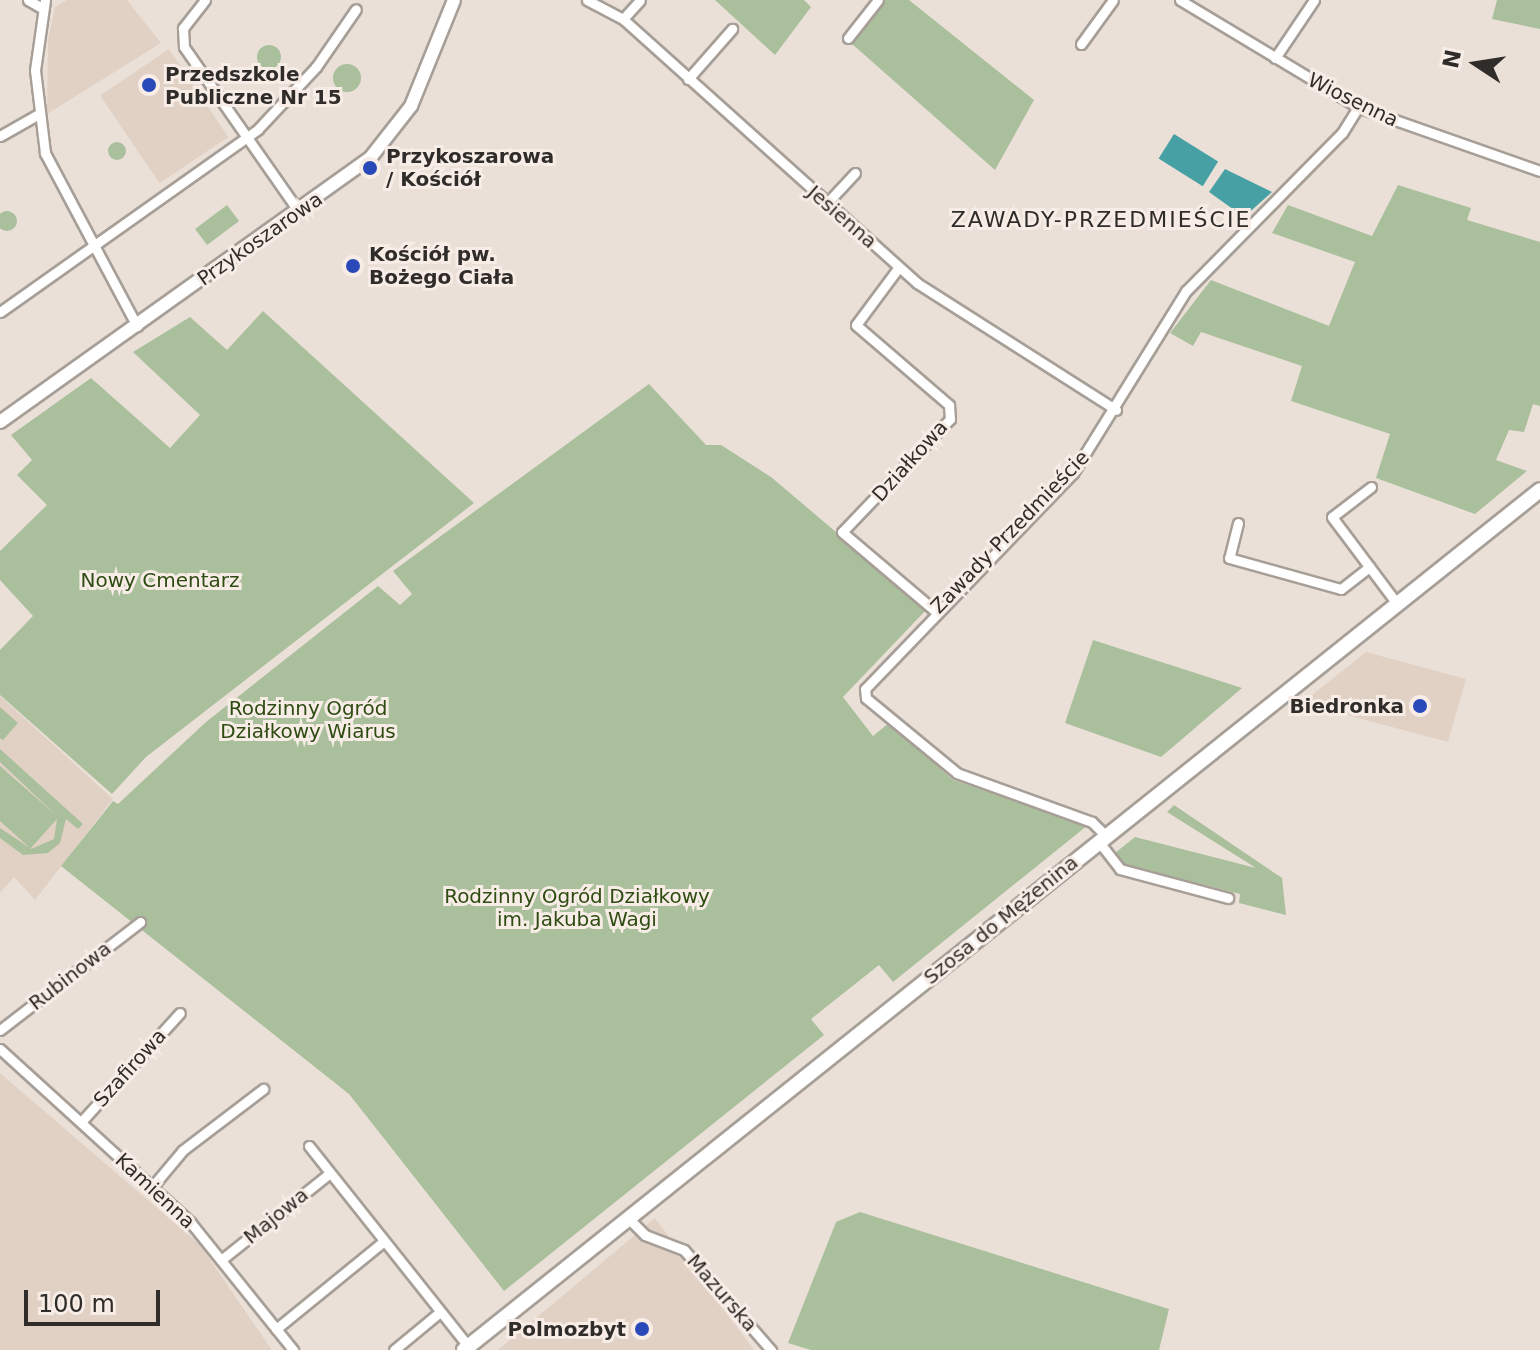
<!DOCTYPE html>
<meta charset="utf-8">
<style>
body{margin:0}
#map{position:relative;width:1540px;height:1350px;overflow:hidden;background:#eae0d8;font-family:"DejaVu Sans",sans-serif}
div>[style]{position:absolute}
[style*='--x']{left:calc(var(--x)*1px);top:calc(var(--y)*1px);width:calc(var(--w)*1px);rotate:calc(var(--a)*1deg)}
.built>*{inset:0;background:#e1d1c5;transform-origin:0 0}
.green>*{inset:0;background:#aabf9c;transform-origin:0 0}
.round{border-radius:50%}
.water>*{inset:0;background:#47a0a3;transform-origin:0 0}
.roads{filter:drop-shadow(2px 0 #a79f97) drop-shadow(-2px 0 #a79f97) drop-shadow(0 2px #a79f97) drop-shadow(0 -2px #a79f97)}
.minor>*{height:9px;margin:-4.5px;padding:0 4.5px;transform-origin:4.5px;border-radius:4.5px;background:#fff}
.tertiary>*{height:12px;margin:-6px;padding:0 6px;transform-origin:6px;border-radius:6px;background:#fff}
.secondary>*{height:14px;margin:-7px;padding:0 7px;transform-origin:7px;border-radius:7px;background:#fff}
.dots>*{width:22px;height:22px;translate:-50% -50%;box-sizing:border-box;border:4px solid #f7ede6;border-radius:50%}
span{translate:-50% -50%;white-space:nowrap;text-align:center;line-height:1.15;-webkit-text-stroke:6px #f7ede6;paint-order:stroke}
.poi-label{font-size:20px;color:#302c29;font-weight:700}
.left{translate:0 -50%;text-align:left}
.right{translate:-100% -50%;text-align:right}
.street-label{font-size:20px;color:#302c29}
.park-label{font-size:20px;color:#2e4c12}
.neighbourhood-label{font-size:22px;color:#302c29;letter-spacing:2px}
.north{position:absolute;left:1436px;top:24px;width:80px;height:80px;-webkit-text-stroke:6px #f7ede6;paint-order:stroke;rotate:282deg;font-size:22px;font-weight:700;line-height:32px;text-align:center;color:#302c29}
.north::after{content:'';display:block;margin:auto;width:28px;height:36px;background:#302c29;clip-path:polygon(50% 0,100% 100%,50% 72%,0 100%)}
.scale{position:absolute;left:24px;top:1290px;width:136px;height:36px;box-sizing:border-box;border:4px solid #302c29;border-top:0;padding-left:10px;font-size:24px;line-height:28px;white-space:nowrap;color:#302c29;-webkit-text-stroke:6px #f7ede6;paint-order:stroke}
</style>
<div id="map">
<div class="built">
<div style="clip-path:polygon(67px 0,127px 0,161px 43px,47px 114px,48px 40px,55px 7px)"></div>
<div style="left:169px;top:49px;width:106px;height:83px;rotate:56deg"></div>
<div style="clip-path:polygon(1366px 652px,1466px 679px,1448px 742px,1302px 703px)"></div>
<div style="clip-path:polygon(0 696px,113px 799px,35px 900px,14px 877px,0 893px)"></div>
<div style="clip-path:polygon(0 1073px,200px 1245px,272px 1350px,0 1350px)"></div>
<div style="clip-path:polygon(655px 1218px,754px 1350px,498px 1350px)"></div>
</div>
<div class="green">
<div style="clip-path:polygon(715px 0,804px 0,811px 7px,775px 55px)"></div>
<div style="clip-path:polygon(884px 0,909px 0,1034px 100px,995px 170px,851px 43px)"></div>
<div style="clip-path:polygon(1497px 0,1540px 0,1540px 29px,1492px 19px)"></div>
<div class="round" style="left:257px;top:45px;width:24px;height:24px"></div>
<div class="round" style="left:333px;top:64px;width:28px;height:28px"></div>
<div class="round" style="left:108px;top:142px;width:18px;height:18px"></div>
<div style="clip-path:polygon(1398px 185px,1471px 208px,1467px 220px,1540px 242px,1540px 406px,1533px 404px,1524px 432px,1509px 430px,1496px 460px,1527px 471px,1475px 514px,1376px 478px,1390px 434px,1291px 401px,1302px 366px,1201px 332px,1193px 346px,1170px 333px,1211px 280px,1329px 326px,1355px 262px,1272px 233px,1288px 205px,1372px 236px)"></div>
<div style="left:227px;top:205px;width:20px;height:40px;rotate:53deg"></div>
<div class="round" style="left:-3px;top:211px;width:20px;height:20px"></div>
<div style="clip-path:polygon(263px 311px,474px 503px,146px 757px,112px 794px,0 695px,0 650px,33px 616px,0 580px,0 551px,47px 505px,17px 475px,32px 460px,11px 435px,91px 378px,170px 448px,200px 415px,133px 352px,190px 317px,227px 350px)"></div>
<div style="clip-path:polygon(649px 384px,706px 445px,721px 445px,771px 477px,927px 609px,843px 697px,873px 736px,889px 723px,953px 780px,1088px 825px,893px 982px,879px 965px,811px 1019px,824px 1035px,504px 1291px,349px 1094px,61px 866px,113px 801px,118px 804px,206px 722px,378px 586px,400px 605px,412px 594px,393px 571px)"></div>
<div style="clip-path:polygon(1093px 640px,1242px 688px,1161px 757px,1065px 723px)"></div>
<div style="clip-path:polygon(0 707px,18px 723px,3px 740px,0 738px)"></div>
<div style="clip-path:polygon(evenodd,0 749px,83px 824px,78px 829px,66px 819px,60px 843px,48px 853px,23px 855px,0 838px,0 828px,30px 848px,0 821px,0 766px,58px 817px,0 762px,0 749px,57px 819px,54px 839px,31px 849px,31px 848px,57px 819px)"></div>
<div style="clip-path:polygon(1174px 805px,1282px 878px,1286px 915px,1239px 903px,1240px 894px,1123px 864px,1115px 853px,1135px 837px,1256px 868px,1167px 812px)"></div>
<div style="clip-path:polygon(860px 1212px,1169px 1309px,1159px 1350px,811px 1350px,788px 1343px,836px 1222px)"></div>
</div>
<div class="water">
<div style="left:1174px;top:134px;width:52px;height:29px;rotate:32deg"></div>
<div style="clip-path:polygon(1225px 169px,1272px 192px,1244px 217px,1209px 192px)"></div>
</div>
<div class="roads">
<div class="minor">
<div style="--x:28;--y:0;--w:16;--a:30"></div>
<div style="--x:45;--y:0;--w:71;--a:98.1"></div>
<div style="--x:35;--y:70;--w:84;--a:83.1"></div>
<div style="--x:45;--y:153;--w:196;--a:62"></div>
<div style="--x:205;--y:0;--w:36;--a:128"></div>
<div style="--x:183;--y:28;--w:19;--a:87"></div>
<div style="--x:184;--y:47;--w:201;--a:55.1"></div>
<div style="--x:587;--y:0;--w:41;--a:27.8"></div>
<div style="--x:623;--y:19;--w:395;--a:41.9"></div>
<div style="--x:917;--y:283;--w:236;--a:32.5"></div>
<div style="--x:1180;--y:0;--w:208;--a:31"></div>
<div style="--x:1358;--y:107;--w:193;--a:19.4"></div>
<div style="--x:623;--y:19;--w:25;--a:-48"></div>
<div style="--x:848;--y:38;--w:48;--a:-51.7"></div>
<div style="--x:1081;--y:44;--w:54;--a:-54"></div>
<div style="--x:1275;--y:58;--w:70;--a:-56.1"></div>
<div style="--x:688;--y:79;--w:67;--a:-48.7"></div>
<div style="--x:0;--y:136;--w:43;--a:-29.6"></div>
<div style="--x:827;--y:203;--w:41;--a:-47"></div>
<div style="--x:899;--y:267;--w:72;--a:126.6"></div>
<div style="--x:856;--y:325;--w:123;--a:40.7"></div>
<div style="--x:949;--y:405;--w:14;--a:86"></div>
<div style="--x:950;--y:419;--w:156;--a:133.7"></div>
<div style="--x:842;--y:532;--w:121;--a:40.3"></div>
<div style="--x:0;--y:312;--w:316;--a:-35.3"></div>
<div style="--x:258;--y:129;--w:85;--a:-46.9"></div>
<div style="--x:316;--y:67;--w:70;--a:-55.4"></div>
<div style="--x:1371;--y:487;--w:49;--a:142.4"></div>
<div style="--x:1332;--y:517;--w:110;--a:53.1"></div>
<div style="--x:1238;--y:523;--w:36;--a:104"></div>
<div style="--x:1229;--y:558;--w:116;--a:15.5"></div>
<div style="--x:1341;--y:589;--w:36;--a:-38"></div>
<div style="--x:1106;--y:836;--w:20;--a:-135"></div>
<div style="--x:1092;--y:822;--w:144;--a:-160.1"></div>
<div style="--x:957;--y:773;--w:118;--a:-140.5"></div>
<div style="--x:866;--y:698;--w:9;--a:-96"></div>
<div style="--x:865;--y:689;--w:300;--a:-46.1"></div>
<div style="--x:1073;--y:473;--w:214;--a:-58.2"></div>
<div style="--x:1186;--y:291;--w:222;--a:-45.4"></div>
<div style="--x:1342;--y:133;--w:31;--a:-58"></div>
<div style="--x:1099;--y:842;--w:34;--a:52"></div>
<div style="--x:1120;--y:869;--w:112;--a:15"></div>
<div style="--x:0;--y:1030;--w:177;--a:-37.6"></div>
<div style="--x:0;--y:1049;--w:258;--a:42.3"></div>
<div style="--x:191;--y:1223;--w:163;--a:51.2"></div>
<div style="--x:81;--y:1122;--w:147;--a:-47.8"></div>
<div style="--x:309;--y:1146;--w:256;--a:51.5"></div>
<div style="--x:152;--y:1187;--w:48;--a:-50"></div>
<div style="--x:183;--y:1150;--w:101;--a:-37.3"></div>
<div style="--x:628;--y:1218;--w:24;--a:45"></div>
<div style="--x:645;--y:1235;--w:42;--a:21"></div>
<div style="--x:684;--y:1250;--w:133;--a:49"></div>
<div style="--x:221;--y:1260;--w:139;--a:-38.6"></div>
<div style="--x:276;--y:1329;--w:139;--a:-39.2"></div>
<div style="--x:394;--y:1350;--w:60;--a:-39.6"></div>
</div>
<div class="tertiary">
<div style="--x:0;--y:422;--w:456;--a:-35.5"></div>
<div style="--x:371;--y:157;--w:65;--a:-51.9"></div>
<div style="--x:411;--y:106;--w:114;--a:-67.9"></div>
</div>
<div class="secondary">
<div style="--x:464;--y:1350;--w:1377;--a:-38.63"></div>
</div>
</div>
<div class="dots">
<div style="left:149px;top:85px;background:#2a49b9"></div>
<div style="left:370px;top:168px;background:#2a49b9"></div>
<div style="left:353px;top:266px;background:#2a49b9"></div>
<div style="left:1420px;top:706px;background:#2a49b9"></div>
<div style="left:642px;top:1329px;background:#2a49b9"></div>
</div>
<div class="poi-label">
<span class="left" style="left:165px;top:86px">Przedszkole<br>Publiczne Nr 15</span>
<span class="left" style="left:386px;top:168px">Przykoszarowa<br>/ Kościół</span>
<span class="left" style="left:369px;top:266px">Kościół pw.<br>Bożego Ciała</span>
<span class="right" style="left:1404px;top:706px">Biedronka</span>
<span class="right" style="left:626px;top:1329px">Polmozbyt</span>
</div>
<div class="street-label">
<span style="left:1353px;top:100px;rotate:26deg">Wiosenna</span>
<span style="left:842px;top:217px;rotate:41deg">Jesienna</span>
<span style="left:260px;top:239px;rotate:-35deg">Przykoszarowa</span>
<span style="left:910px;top:461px;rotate:-48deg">Działkowa</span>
<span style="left:1010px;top:532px;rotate:-46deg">Zawady Przedmieście</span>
<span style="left:1001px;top:920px;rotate:-39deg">Szosa do Mężenina</span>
<span style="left:70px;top:976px;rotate:-38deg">Rubinowa</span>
<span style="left:130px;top:1068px;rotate:-48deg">Szafirowa</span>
<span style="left:155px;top:1191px;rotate:43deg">Kamienna</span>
<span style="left:276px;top:1216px;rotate:-39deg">Majowa</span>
<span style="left:722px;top:1293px;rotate:49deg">Mazurska</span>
</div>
<div class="park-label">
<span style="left:160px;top:580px">Nowy Cmentarz</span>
<span style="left:308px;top:720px">Rodzinny Ogród<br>Działkowy Wiarus</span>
<span style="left:577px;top:908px">Rodzinny Ogród Działkowy<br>im. Jakuba Wagi</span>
</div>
<div class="neighbourhood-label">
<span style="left:1101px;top:220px">ZAWADY-PRZEDMIEŚCIE</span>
</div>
<div class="north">N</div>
<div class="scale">100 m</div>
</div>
